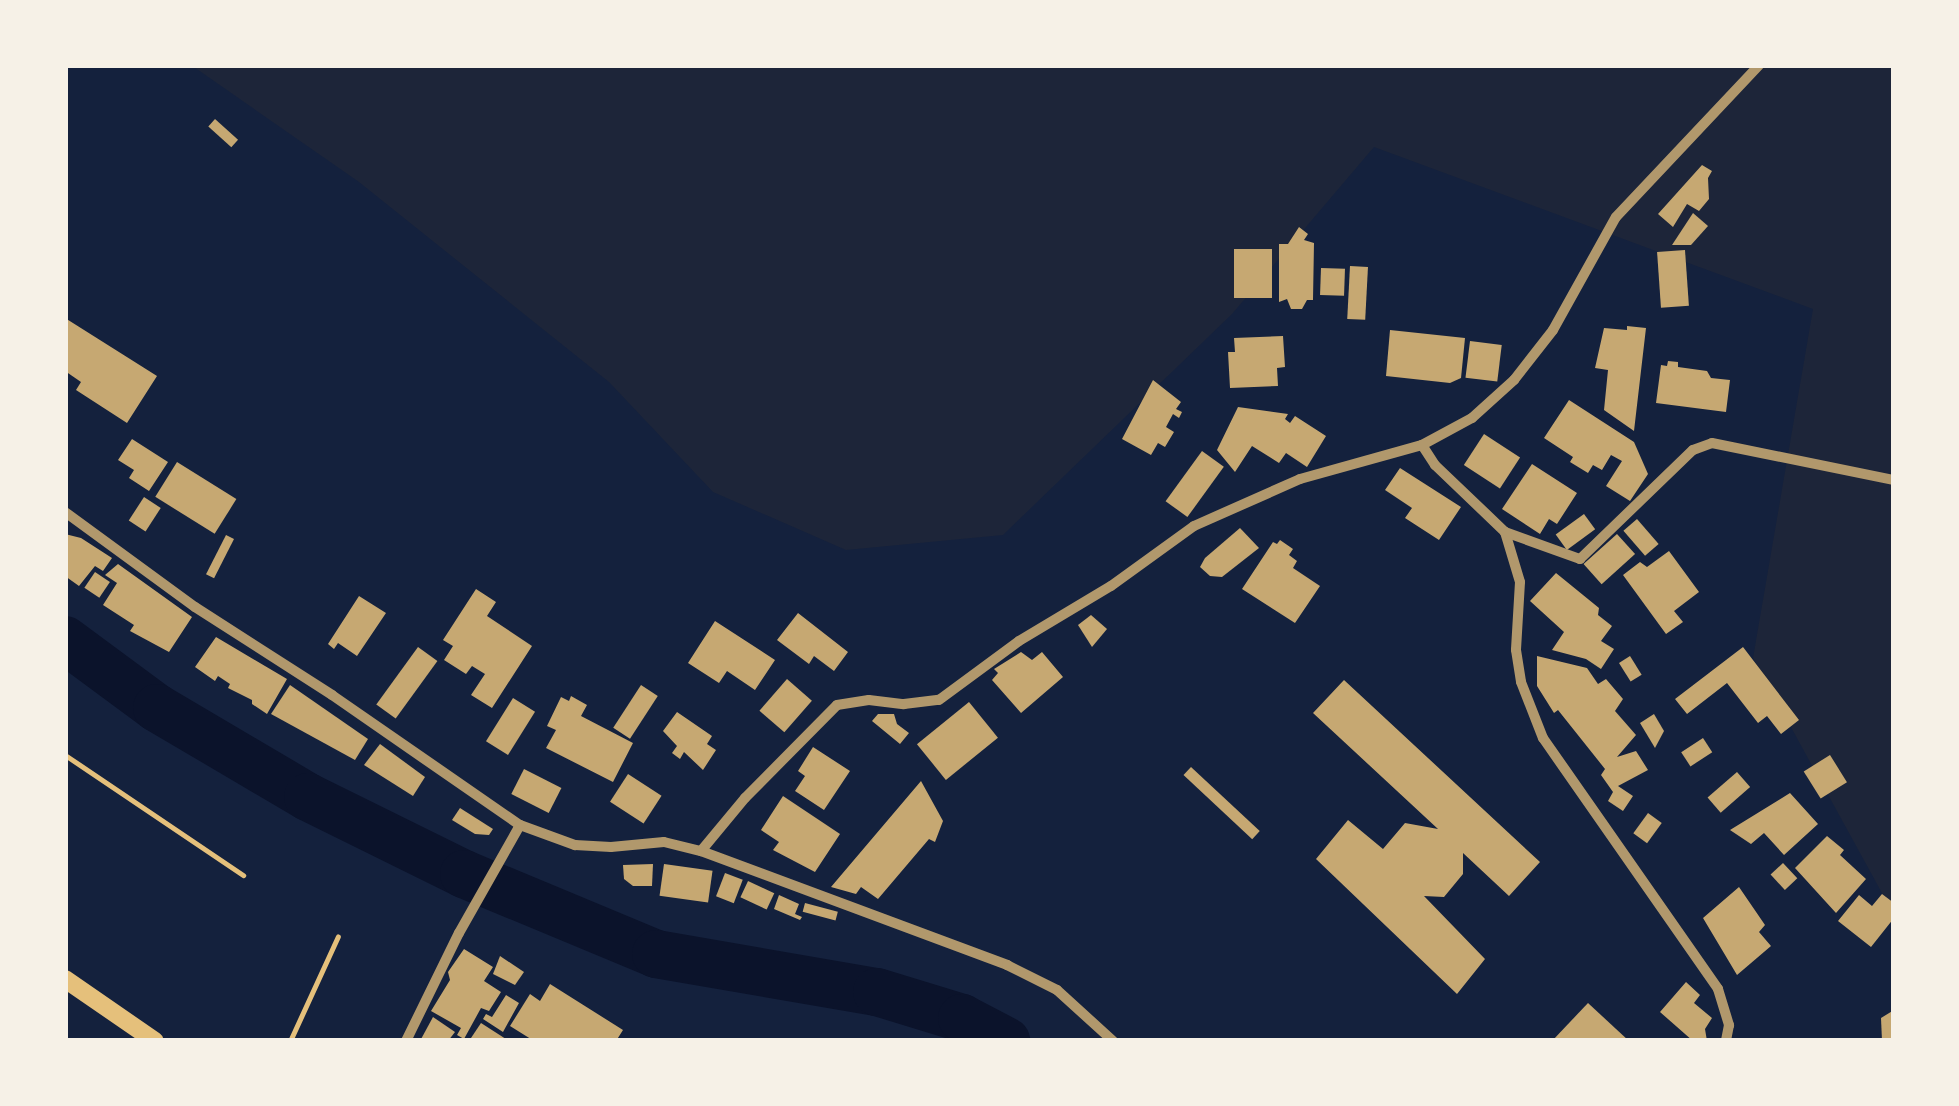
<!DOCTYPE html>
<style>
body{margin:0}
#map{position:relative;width:1959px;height:1106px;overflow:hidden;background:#14213d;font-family:"Alegreya Sans",sans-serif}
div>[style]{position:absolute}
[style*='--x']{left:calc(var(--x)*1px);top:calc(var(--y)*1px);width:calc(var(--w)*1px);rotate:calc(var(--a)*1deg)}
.green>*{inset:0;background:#1d2539}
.river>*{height:48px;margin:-24px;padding:0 24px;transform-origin:24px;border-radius:24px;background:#0b132b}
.building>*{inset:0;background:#c6a872;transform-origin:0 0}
.path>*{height:5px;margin:-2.5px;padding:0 2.5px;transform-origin:2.5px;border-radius:2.5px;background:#e5c07b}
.minor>*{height:10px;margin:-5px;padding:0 5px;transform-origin:5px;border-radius:5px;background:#b1986c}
.primary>*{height:18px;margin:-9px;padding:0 9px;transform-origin:9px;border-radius:9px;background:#e5c07b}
span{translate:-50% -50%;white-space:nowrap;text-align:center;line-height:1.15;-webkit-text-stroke:9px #f6f1e7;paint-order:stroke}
.frame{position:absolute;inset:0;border:68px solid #f6f1e7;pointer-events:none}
</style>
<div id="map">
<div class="green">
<div style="clip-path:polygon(191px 65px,1894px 65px,1894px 915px,1753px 658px,1813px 309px,1374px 147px,1232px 314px,1003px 535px,846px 550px,713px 492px,609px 382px,359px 182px)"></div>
</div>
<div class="river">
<div style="--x:65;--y:640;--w:114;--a:36.5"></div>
<div style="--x:157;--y:708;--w:175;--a:30.5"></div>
<div style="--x:308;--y:797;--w:174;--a:26.3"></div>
<div style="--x:464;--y:874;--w:208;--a:22.6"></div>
<div style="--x:656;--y:954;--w:224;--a:9.8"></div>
<div style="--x:877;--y:992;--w:89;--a:17"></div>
<div style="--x:962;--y:1018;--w:50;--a:27.6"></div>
</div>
<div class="building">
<div style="left:215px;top:119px;width:31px;height:10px;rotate:42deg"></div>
<div style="clip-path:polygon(1702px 165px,1712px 171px,1708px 178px,1709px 199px,1699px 211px,1687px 204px,1673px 227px,1658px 214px)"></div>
<div style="clip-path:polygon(1693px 213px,1708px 226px,1691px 245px,1672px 245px)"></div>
<div style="clip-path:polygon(1299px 227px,1308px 234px,1304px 240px,1314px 243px,1313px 300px,1307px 300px,1302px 309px,1291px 309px,1287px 299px,1279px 302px,1279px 244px,1288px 244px)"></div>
<div style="left:1234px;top:249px;width:38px;height:49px"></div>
<div style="left:1685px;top:250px;width:56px;height:28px;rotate:86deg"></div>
<div style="left:1350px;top:266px;width:18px;height:53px;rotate:3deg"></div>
<div style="left:1321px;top:268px;width:24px;height:27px;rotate:2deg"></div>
<div style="clip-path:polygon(65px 318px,157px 376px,127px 423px,76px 390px,81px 382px,65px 371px)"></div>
<div style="clip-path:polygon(1627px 326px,1646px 328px,1634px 431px,1604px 410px,1608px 370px,1595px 368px,1604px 328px,1627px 330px)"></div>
<div style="clip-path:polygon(1390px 330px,1465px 338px,1461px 378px,1450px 383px,1386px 376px)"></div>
<div style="clip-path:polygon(1283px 336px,1285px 367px,1277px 368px,1278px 386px,1230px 388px,1228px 352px,1235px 352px,1234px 338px)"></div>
<div style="left:1470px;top:341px;width:32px;height:37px;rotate:7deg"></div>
<div style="clip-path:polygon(1668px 361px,1678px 362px,1678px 367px,1707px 371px,1711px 378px,1730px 380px,1726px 412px,1656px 403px,1661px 365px,1667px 366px)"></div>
<div style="clip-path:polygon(1153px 380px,1181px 402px,1176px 409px,1182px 412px,1179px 418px,1173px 414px,1166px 427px,1174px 432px,1165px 447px,1158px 443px,1151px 455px,1122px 439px)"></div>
<div style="clip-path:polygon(1569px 400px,1634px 442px,1648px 474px,1630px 501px,1606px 486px,1622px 461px,1611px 455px,1602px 470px,1593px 465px,1588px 473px,1570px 462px,1573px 457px,1544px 438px)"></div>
<div style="clip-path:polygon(1238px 407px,1288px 414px,1285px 419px,1290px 423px,1295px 416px,1326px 436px,1307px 467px,1286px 453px,1279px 463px,1252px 446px,1235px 472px,1217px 450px)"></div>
<div style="left:1484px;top:434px;width:43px;height:37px;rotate:33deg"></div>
<div style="clip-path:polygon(132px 439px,168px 462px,149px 491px,129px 478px,134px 470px,118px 460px)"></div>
<div style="left:1202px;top:451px;width:27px;height:62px;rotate:36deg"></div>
<div style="left:177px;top:462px;width:70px;height:41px;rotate:32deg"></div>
<div style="clip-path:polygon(1532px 464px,1577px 493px,1557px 524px,1549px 519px,1540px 534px,1502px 509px)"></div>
<div style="clip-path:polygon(1400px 468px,1461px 507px,1439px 540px,1405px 518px,1412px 508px,1385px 490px)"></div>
<div style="left:144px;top:497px;width:20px;height:28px;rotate:33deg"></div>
<div style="left:1584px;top:514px;width:19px;height:35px;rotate:54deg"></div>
<div style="left:1637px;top:519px;width:33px;height:18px;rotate:49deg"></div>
<div style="clip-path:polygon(1240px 528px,1259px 548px,1222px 577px,1210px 576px,1200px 567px,1205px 558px)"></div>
<div style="clip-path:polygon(65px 534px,81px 538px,112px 558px,103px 571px,95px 566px,79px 586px,65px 576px)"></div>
<div style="left:1617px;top:534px;width:27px;height:45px;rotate:48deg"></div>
<div style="left:226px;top:535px;width:9px;height:44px;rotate:27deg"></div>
<div style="clip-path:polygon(1280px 540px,1293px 549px,1289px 555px,1297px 561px,1293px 568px,1320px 586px,1295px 623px,1242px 589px,1273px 542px,1277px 544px)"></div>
<div style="clip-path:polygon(1669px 551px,1699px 592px,1674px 611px,1683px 622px,1666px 634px,1623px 575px,1640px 562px,1647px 567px)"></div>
<div style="clip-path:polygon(118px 564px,192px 617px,169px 652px,130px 631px,134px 625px,103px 605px,117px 583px,105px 575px)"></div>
<div style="left:95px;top:572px;width:18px;height:19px;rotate:34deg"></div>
<div style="clip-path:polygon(1556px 573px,1599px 608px,1598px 615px,1612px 626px,1601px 641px,1614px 649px,1601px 669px,1586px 659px,1552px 650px,1564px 632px,1530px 601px)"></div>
<div style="clip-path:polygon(476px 589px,496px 602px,487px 616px,532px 646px,492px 708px,471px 695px,485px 674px,472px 666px,466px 674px,444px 660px,453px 646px,443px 640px)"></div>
<div style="clip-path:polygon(359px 596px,386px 613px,357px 656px,338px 643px,334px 649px,328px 644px)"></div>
<div style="clip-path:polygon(798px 613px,848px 652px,834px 671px,814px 656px,809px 664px,777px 640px)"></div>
<div style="clip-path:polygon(1091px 615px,1107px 629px,1092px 647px,1078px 625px)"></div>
<div style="clip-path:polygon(715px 621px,775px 660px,755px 690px,727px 671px,719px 683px,688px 663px)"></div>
<div style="clip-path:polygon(216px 637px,287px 679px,267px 714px,252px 704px,252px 700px,228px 688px,230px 684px,218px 676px,215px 681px,195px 667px)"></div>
<div style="left:418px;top:647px;width:24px;height:71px;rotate:36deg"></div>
<div style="clip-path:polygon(1743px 647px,1799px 720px,1781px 734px,1767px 716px,1758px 723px,1727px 683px,1687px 714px,1675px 699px)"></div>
<div style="clip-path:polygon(1021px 652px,1032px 660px,1042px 652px,1063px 677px,1021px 713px,992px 680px,998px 673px,994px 669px)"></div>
<div style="clip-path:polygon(1537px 656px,1587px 668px,1598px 684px,1606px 679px,1623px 699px,1615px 711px,1636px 735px,1617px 757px,1636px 751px,1648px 770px,1618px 786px,1633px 796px,1623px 811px,1608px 801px,1613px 792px,1601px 775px,1605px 769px,1558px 710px,1554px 713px,1537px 686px)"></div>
<div style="left:1630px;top:656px;width:22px;height:13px;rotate:58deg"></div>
<div style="left:787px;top:679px;width:33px;height:42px;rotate:41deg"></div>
<div style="clip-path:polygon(1344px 680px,1540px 862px,1509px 896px,1463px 853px,1463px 874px,1444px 897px,1424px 896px,1485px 959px,1457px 994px,1316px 859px,1348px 820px,1383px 849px,1405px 823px,1438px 829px,1313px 713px)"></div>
<div style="clip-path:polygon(290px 685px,368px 739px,355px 760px,271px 714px)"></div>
<div style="left:641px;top:685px;width:20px;height:51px;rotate:33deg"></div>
<div style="clip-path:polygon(571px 696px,587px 705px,581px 716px,633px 743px,613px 782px,546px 748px,556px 730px,547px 726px,561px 697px,569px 701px)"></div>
<div style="left:513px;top:698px;width:26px;height:51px;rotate:32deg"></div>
<div style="left:969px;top:702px;width:46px;height:67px;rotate:51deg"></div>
<div style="clip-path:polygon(677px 712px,712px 736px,707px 744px,716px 750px,703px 770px,684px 752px,680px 759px,672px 753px,677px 746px,663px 731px)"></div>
<div style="clip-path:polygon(878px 714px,894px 714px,897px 724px,909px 733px,900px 744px,872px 721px)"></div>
<div style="clip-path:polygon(1654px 714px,1664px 731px,1655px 748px,1640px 723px)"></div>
<div style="left:1703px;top:738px;width:17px;height:26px;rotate:57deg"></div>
<div style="clip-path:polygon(380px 744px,425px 777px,413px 796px,364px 765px)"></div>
<div style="clip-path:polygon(813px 747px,850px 771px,824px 810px,795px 791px,805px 776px,798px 771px)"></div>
<div style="left:1830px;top:755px;width:32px;height:31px;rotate:58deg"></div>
<div style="left:1191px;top:767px;width:94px;height:11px;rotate:43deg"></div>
<div style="left:524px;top:769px;width:42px;height:28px;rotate:27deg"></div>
<div style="left:1737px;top:772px;width:20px;height:39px;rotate:49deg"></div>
<div style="left:628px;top:774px;width:40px;height:33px;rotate:33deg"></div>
<div style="clip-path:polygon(921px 781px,943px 821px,935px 842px,929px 839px,878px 899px,861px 887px,856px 894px,831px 887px)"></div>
<div style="clip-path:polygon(1790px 793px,1818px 824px,1784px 855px,1764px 833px,1751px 844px,1730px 830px)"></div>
<div style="clip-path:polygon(783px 796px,840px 834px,815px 872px,773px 850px,779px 842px,761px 830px)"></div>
<div style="clip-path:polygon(460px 808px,493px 829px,489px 835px,475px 834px,452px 820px)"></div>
<div style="left:1648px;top:813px;width:17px;height:25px;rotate:36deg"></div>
<div style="clip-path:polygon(1827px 836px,1844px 850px,1840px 855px,1866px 879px,1836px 913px,1795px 868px)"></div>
<div style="left:1783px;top:863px;width:21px;height:17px;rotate:47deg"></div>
<div style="clip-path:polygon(653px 864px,652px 886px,633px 886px,624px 879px,623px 865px)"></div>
<div style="left:664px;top:864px;width:49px;height:32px;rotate:8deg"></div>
<div style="left:725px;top:873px;width:19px;height:25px;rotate:21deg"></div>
<div style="left:748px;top:881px;width:29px;height:18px;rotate:25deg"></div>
<div style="clip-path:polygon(1739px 887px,1765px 925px,1759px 932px,1771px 946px,1737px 975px,1703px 918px)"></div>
<div style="clip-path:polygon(1882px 894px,1894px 903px,1894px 918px,1871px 947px,1838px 921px,1859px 895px,1872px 906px)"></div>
<div style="clip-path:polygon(779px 895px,799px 904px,795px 914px,802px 917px,800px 920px,774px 909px)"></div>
<div style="left:805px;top:903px;width:34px;height:9px;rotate:15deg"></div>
<div style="clip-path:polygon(464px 949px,493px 967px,484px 981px,501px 992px,489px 1011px,481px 1008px,464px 1039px,457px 1035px,461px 1028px,431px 1011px,450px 980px,448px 972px)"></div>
<div style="clip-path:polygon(500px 956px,524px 972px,515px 985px,493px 974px)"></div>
<div style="clip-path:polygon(1686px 982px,1700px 995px,1694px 1003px,1712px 1018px,1705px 1029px,1707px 1041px,1693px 1041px,1660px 1012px)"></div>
<div style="clip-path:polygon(550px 984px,623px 1030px,616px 1041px,534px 1041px,510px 1026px,530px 994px,540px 1001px)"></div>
<div style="clip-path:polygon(506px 995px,519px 1003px,503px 1032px,483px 1019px,486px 1014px,492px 1017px)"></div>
<div style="clip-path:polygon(1588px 1003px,1629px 1041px,1552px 1041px)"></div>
<div style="clip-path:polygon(1894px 1010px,1894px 1041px,1882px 1041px,1881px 1018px)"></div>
<div style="clip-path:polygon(433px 1017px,455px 1032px,448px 1041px,420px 1041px)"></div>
<div style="clip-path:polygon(481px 1023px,509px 1041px,469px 1041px)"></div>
</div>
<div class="path">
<div style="--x:65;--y:755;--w:215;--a:34"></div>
<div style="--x:290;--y:1041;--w:115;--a:-65.4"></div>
</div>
<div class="minor">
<div style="--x:1422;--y:445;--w:24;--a:57"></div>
<div style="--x:1435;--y:465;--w:97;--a:43.7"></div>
<div style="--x:1505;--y:532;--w:80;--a:19.8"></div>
<div style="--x:1580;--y:559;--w:157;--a:-44"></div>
<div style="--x:1693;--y:450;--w:20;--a:-20"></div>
<div style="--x:1712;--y:443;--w:186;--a:11.5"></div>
<div style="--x:65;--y:512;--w:161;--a:36.2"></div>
<div style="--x:195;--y:607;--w:163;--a:32.7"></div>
<div style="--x:332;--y:695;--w:229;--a:34.7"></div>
<div style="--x:520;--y:825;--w:59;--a:20"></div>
<div style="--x:575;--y:845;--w:36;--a:3"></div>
<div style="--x:611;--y:847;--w:53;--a:-5.4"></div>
<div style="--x:664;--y:842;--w:38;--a:14"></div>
<div style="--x:701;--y:851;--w:327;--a:20.4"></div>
<div style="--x:1007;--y:965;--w:56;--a:26.6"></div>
<div style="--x:1057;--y:990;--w:76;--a:42.3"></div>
<div style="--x:1505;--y:532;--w:52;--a:73.3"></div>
<div style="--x:1520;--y:582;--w:68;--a:93.4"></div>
<div style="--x:1516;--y:650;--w:32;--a:81"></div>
<div style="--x:1521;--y:682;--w:60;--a:68.6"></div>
<div style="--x:1543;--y:738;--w:306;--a:55.1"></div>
<div style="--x:1718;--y:989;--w:38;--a:73"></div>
<div style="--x:1729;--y:1025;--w:16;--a:101"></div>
<div style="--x:701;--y:851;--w:69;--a:-50.3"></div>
<div style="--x:745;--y:798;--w:131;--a:-45.3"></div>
<div style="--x:837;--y:705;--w:32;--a:-9"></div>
<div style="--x:869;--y:700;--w:35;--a:7"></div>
<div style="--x:904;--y:704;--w:35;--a:-7"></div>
<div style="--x:939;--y:700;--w:99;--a:-36.4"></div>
<div style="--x:1019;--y:641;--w:107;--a:-30.9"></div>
<div style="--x:1111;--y:586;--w:102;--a:-35.9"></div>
<div style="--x:1194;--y:526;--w:116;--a:-23.9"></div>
<div style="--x:1300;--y:479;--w:127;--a:-15.6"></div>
<div style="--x:1422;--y:445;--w:57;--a:-28.4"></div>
<div style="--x:1472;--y:418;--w:57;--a:-42.1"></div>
<div style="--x:1514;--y:380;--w:63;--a:-52"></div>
<div style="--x:1553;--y:330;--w:129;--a:-60.9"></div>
<div style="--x:1616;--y:217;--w:209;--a:-46.7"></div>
<div style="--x:406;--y:1041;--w:120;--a:-63.9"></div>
<div style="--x:459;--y:933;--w:124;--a:-60.5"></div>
</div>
<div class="primary">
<div style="--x:65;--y:979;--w:109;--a:34.6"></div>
</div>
<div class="frame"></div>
</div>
